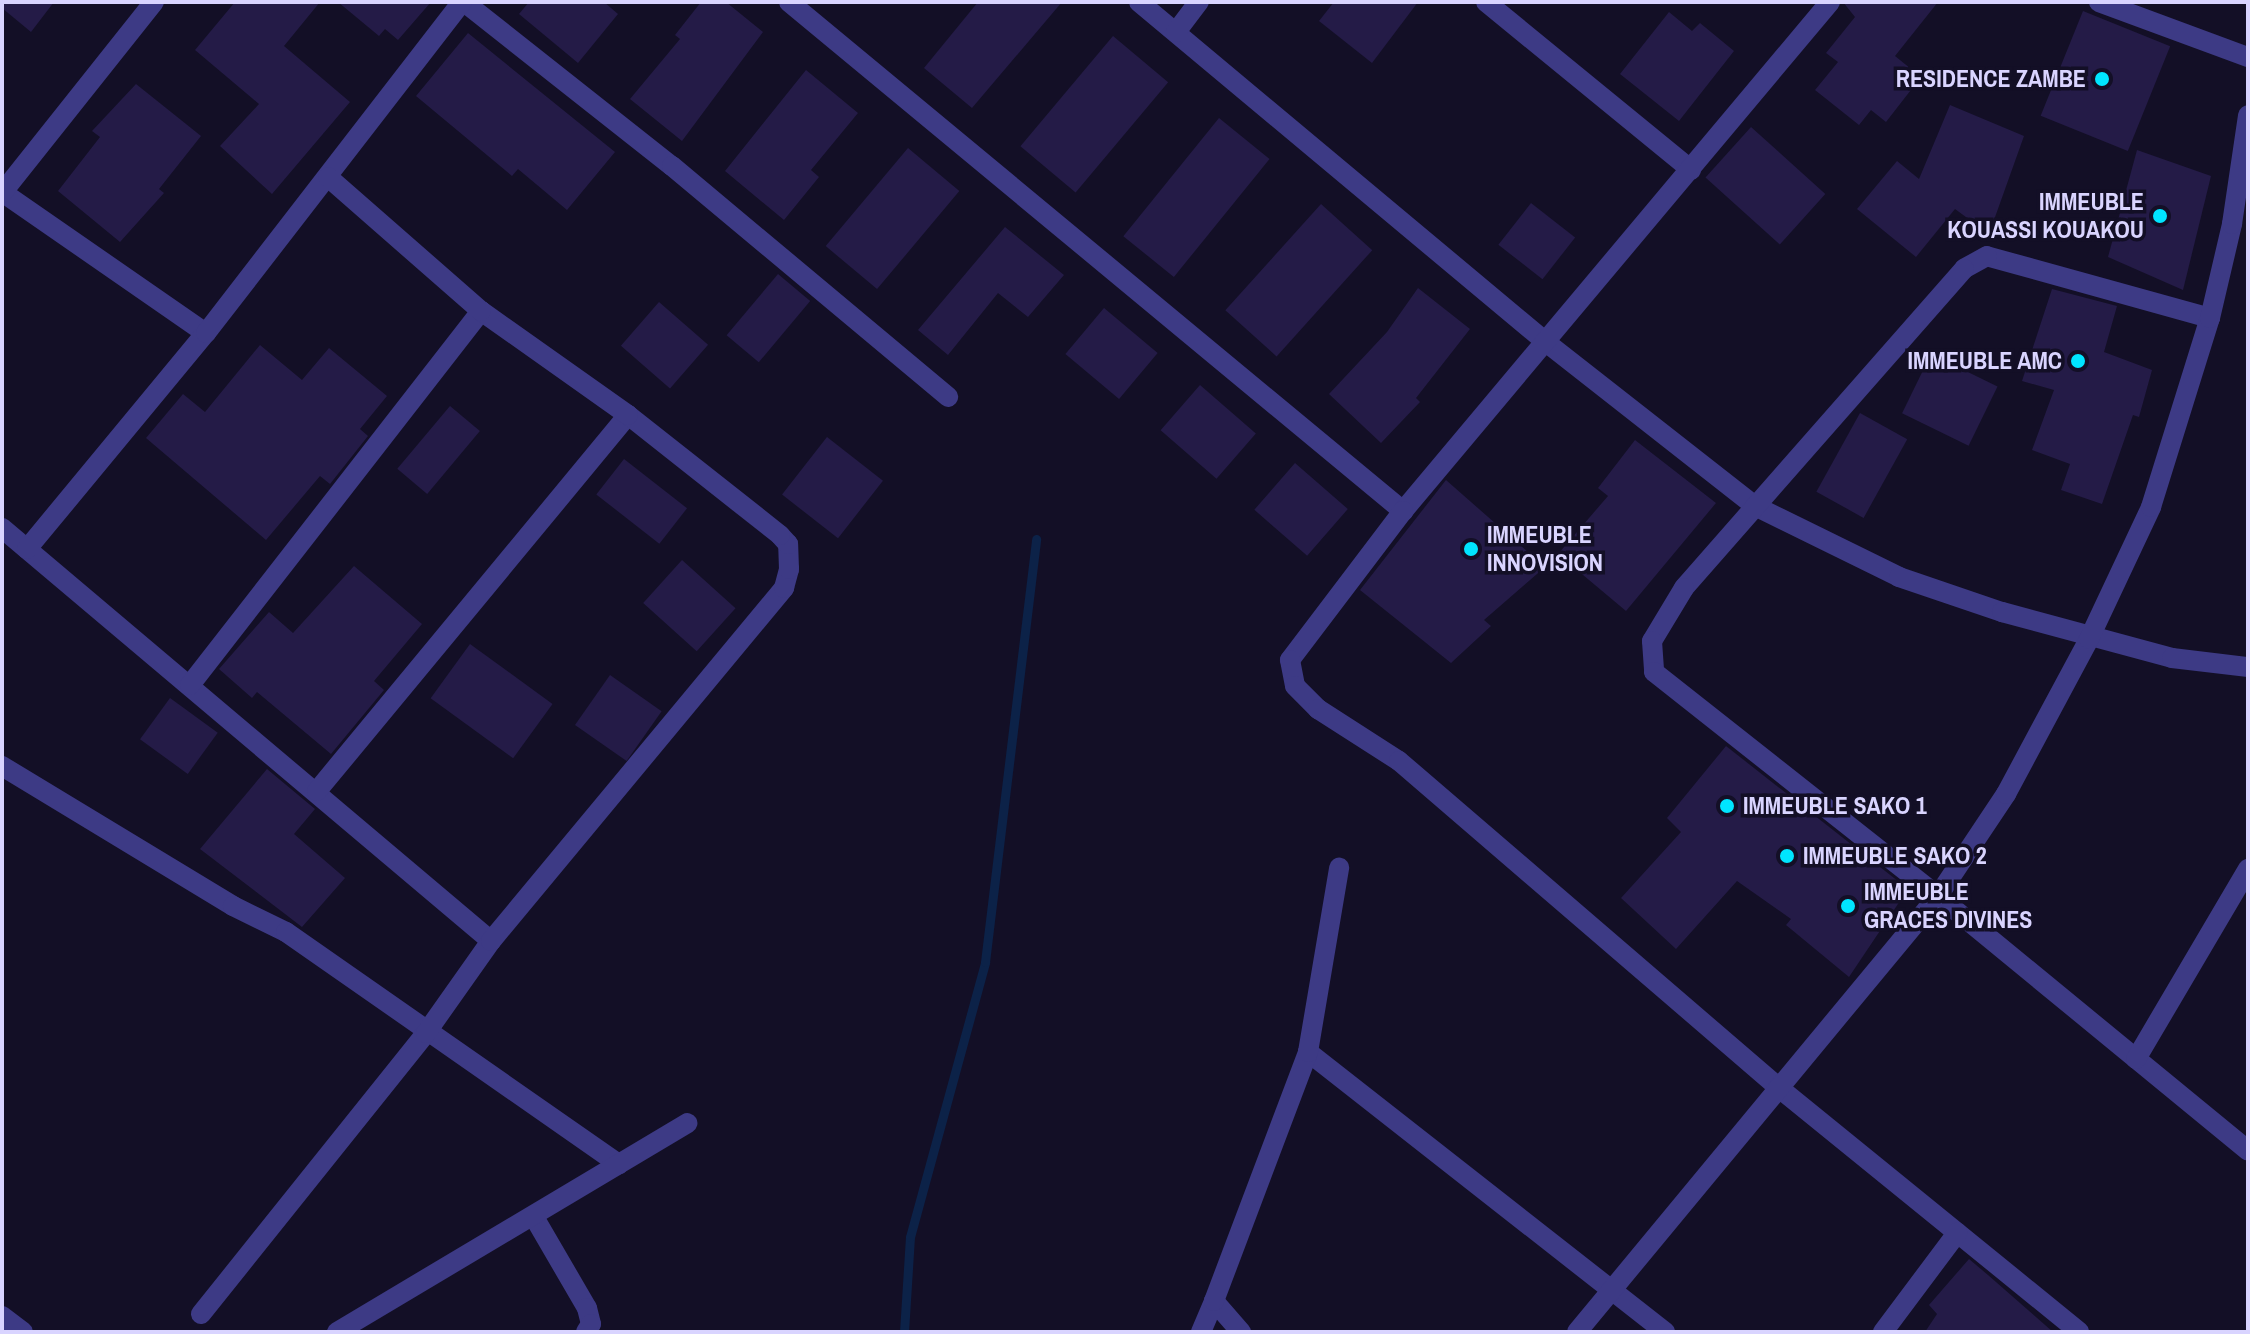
<!DOCTYPE html>
<style>
body{margin:0}
#map{position:relative;width:2250px;height:1334px;overflow:hidden;background:#130f26;font-family:"Archivo Narrow",sans-serif}
div>[style]{position:absolute}
[style*='--x']{left:calc(var(--x)*1px);top:calc(var(--y)*1px);width:calc(var(--w)*1px);rotate:calc(var(--a)*1deg)}
.stream>*{height:9px;margin:-4.5px;padding:0 4.5px;transform-origin:4.5px;border-radius:4.5px;background:#0c2248}
.building>*{inset:0;background:#241b47;transform-origin:0 0}
.street>*{height:20px;margin:-10px;padding:0 10px;transform-origin:10px;border-radius:10px;background:#3d3a85}
.dots>*{width:22px;height:22px;translate:-50% -50%;box-sizing:border-box;border:4px solid #130f26;border-radius:50%}
span{translate:-50% -50%;white-space:nowrap;text-align:center;line-height:1.15;-webkit-text-stroke:7px #130f26;paint-order:stroke}
.poi-label{font-size:24px;color:#d9d4ff;font-weight:700}
.right{translate:-100% -50%;text-align:right}
.left{translate:0 -50%;text-align:left}
.frame{position:absolute;inset:0;border:4px solid #d9d4ff;pointer-events:none}
</style>
<div id="map">
<div class="stream">
<div style="--x:904;--y:1332;--w:95;--a:-86.4"></div>
<div style="--x:910;--y:1237;--w:285;--a:-74.7"></div>
<div style="--x:985;--y:962;--w:426;--a:-83.1"></div>
</div>
<div class="building">
<div style="clip-path:polygon(2px 2px,54px 2px,31px 32px,2px 8px)"></div>
<div style="clip-path:polygon(235px 2px,320px 2px,284px 46px,350px 102px,272px 194px,220px 146px,259px 104px,195px 50px)"></div>
<div style="clip-path:polygon(338px 2px,431px 2px,398px 40px,385px 29px,379px 36px)"></div>
<div style="clip-path:polygon(529px 2px,604px 2px,618px 14px,578px 63px,519px 14px)"></div>
<div style="clip-path:polygon(701px 2px,726px 2px,763px 32px,682px 141px,630px 99px,680px 39px,675px 35px)"></div>
<div style="clip-path:polygon(978px 2px,1062px 2px,972px 108px,924px 68px)"></div>
<div style="clip-path:polygon(1334px 2px,1418px 2px,1372px 63px,1319px 21px)"></div>
<div style="clip-path:polygon(1843px 2px,1938px 2px,1895px 56px,1921px 77px,1886px 122px,1871px 110px,1859px 125px,1815px 90px,1838px 62px,1826px 53px,1855px 17px)"></div>
<div style="left:2083px;top:11px;width:94px;height:113px;rotate:22deg"></div>
<div style="clip-path:polygon(1669px 12px,1692px 31px,1700px 23px,1734px 51px,1679px 121px,1620px 74px)"></div>
<div style="clip-path:polygon(468px 33px,615px 152px,567px 210px,518px 169px,512px 176px,416px 96px)"></div>
<div style="left:1113px;top:36px;width:72px;height:144px;rotate:40deg"></div>
<div style="clip-path:polygon(806px 70px,858px 113px,811px 170px,819px 177px,784px 220px,725px 171px)"></div>
<div style="clip-path:polygon(136px 84px,201px 136px,159px 189px,164px 193px,120px 242px,58px 191px,100px 137px,92px 131px)"></div>
<div style="clip-path:polygon(1950px 105px,2024px 136px,1989px 234px,1955px 209px,1916px 257px,1857px 209px,1897px 161px,1919px 179px)"></div>
<div style="left:1219px;top:118px;width:65px;height:152px;rotate:39deg"></div>
<div style="left:1751px;top:127px;width:100px;height:68px;rotate:42deg"></div>
<div style="left:908px;top:148px;width:67px;height:128px;rotate:40deg"></div>
<div style="clip-path:polygon(2137px 150px,2211px 176px,2183px 290px,2108px 257px)"></div>
<div style="left:1531px;top:203px;width:56px;height:53px;rotate:38deg"></div>
<div style="left:1321px;top:204px;width:69px;height:143px;rotate:42deg"></div>
<div style="clip-path:polygon(1005px 227px,1064px 275px,1028px 317px,998px 293px,948px 355px,918px 330px)"></div>
<div style="left:778px;top:274px;width:42px;height:80px;rotate:40deg"></div>
<div style="clip-path:polygon(1418px 288px,1470px 329px,1416px 398px,1420px 402px,1381px 443px,1329px 394px,1387px 332px)"></div>
<div style="clip-path:polygon(2052px 289px,2117px 306px,2104px 352px,2152px 370px,2139px 417px,2133px 415px,2102px 504px,2061px 490px,2070px 464px,2032px 450px,2054px 390px,2022px 381px)"></div>
<div style="left:659px;top:302px;width:65px;height:58px;rotate:41deg"></div>
<div style="left:1104px;top:308px;width:70px;height:60px;rotate:40deg"></div>
<div style="clip-path:polygon(260px 345px,302px 380px,329px 348px,387px 396px,360px 429px,368px 436px,330px 484px,320px 476px,266px 540px,146px 438px,183px 394px,205px 412px)"></div>
<div style="left:1931px;top:354px;width:74px;height:66px;rotate:26deg"></div>
<div style="left:1200px;top:385px;width:74px;height:60px;rotate:41deg"></div>
<div style="left:450px;top:406px;width:39px;height:82px;rotate:40deg"></div>
<div style="left:1860px;top:413px;width:54px;height:90px;rotate:29deg"></div>
<div style="left:827px;top:437px;width:71px;height:73px;rotate:38deg"></div>
<div style="clip-path:polygon(1635px 440px,1716px 503px,1626px 611px,1558px 554px,1608px 496px,1598px 488px)"></div>
<div style="left:624px;top:459px;width:80px;height:45px;rotate:38deg"></div>
<div style="left:1295px;top:463px;width:70px;height:62px;rotate:41deg"></div>
<div style="clip-path:polygon(1446px 480px,1545px 567px,1484px 620px,1491px 626px,1451px 663px,1360px 590px)"></div>
<div style="left:682px;top:560px;width:72px;height:58px;rotate:42deg"></div>
<div style="clip-path:polygon(354px 566px,422px 624px,374px 681px,384px 690px,331px 754px,257px 692px,252px 698px,219px 669px,269px 612px,293px 633px)"></div>
<div style="left:470px;top:644px;width:102px;height:67px;rotate:36deg"></div>
<div style="left:610px;top:675px;width:63px;height:61px;rotate:35deg"></div>
<div style="left:170px;top:698px;width:59px;height:51px;rotate:36deg"></div>
<div style="clip-path:polygon(1726px 746px,1908px 889px,1849px 977px,1786px 925px,1791px 919px,1737px 881px,1676px 949px,1621px 898px,1681px 832px,1667px 818px)"></div>
<div style="clip-path:polygon(267px 769px,315px 809px,294px 834px,345px 878px,302px 927px,200px 849px)"></div>
<div style="clip-path:polygon(1969px 1259px,1988px 1275px,2053px 1332px,1925px 1332px,1937px 1314px,1929px 1305px)"></div>
</div>
<div class="street">
<div style="--x:464;--y:2;--w:265;--a:38.3"></div>
<div style="--x:672;--y:166;--w:360;--a:39.9"></div>
<div style="--x:789;--y:2;--w:798;--a:39.66"></div>
<div style="--x:1139;--y:2;--w:532;--a:39.89"></div>
<div style="--x:1547;--y:343;--w:264;--a:38.1"></div>
<div style="--x:1755;--y:506;--w:161;--a:26.2"></div>
<div style="--x:1899;--y:577;--w:109;--a:18.8"></div>
<div style="--x:2002;--y:612;--w:176;--a:15.1"></div>
<div style="--x:2172;--y:658;--w:77;--a:6.8"></div>
<div style="--x:1486;--y:2;--w:265;--a:39.3"></div>
<div style="--x:1830;--y:2;--w:664;--a:129.99"></div>
<div style="--x:1403;--y:511;--w:187;--a:127.2"></div>
<div style="--x:1290;--y:660;--w:26;--a:79"></div>
<div style="--x:1295;--y:686;--w:33;--a:45"></div>
<div style="--x:1318;--y:709;--w:96;--a:32.7"></div>
<div style="--x:1399;--y:761;--w:500;--a:40.7"></div>
<div style="--x:1778;--y:1087;--w:388;--a:39.1"></div>
<div style="--x:2099;--y:2;--w:159;--a:20.3"></div>
<div style="--x:1176;--y:32;--w:38;--a:-53"></div>
<div style="--x:2;--y:192;--w:248;--a:34.7"></div>
<div style="--x:2;--y:193;--w:244;--a:-51.5"></div>
<div style="--x:2210;--y:318;--w:231;--a:-164.5"></div>
<div style="--x:1987;--y:256;--w:26;--a:151"></div>
<div style="--x:1964;--y:269;--w:424;--a:131.3"></div>
<div style="--x:1684;--y:588;--w:62;--a:121.1"></div>
<div style="--x:1652;--y:641;--w:31;--a:86"></div>
<div style="--x:1654;--y:672;--w:362;--a:38.3"></div>
<div style="--x:1938;--y:896;--w:401;--a:39.4"></div>
<div style="--x:2;--y:528;--w:640;--a:40.18"></div>
<div style="--x:27;--y:549;--w:281;--a:-50.4"></div>
<div style="--x:206;--y:333;--w:418;--a:-52.3"></div>
<div style="--x:190;--y:685;--w:474;--a:-52.1"></div>
<div style="--x:2;--y:766;--w:270;--a:31.2"></div>
<div style="--x:233;--y:906;--w:59;--a:26.1"></div>
<div style="--x:286;--y:932;--w:406;--a:34.9"></div>
<div style="--x:317;--y:791;--w:488;--a:-50.4"></div>
<div style="--x:1308;--y:1052;--w:454;--a:38.1"></div>
<div style="--x:2136;--y:1059;--w:221;--a:-59.5"></div>
<div style="--x:534;--y:1217;--w:105;--a:59.8"></div>
<div style="--x:587;--y:1308;--w:16;--a:76"></div>
<div style="--x:591;--y:1324;--w:9;--a:122"></div>
<div style="--x:201;--y:1314;--w:360;--a:-51.3"></div>
<div style="--x:426;--y:1033;--w:113;--a:-54.8"></div>
<div style="--x:491;--y:941;--w:459;--a:-50.3"></div>
<div style="--x:784;--y:588;--w:20;--a:-75"></div>
<div style="--x:789;--y:569;--w:25;--a:-92"></div>
<div style="--x:788;--y:544;--w:12;--a:-132"></div>
<div style="--x:780;--y:535;--w:194;--a:-141.7"></div>
<div style="--x:628;--y:415;--w:180;--a:-144.7"></div>
<div style="--x:481;--y:311;--w:203;--a:-138.8"></div>
<div style="--x:2;--y:1316;--w:26;--a:37"></div>
<div style="--x:337;--y:1332;--w:408;--a:-30.8"></div>
<div style="--x:1201;--y:1332;--w:34;--a:-67"></div>
<div style="--x:1241;--y:1332;--w:41;--a:-131.1"></div>
<div style="--x:1214;--y:1301;--w:266;--a:-69.3"></div>
<div style="--x:1308;--y:1052;--w:187;--a:-80.4"></div>
<div style="--x:1577;--y:1332;--w:566;--a:-50.38"></div>
<div style="--x:1938;--y:896;--w:123;--a:-56.3"></div>
<div style="--x:2006;--y:794;--w:176;--a:-61.8"></div>
<div style="--x:2089;--y:639;--w:146;--a:-64.8"></div>
<div style="--x:2151;--y:507;--w:198;--a:-72.7"></div>
<div style="--x:2210;--y:318;--w:97;--a:-76.8"></div>
<div style="--x:2232;--y:224;--w:110;--a:-81.6"></div>
<div style="--x:1883;--y:1332;--w:124;--a:-53.2"></div>
</div>
<div class="dots">
<div style="left:2102px;top:79px;background:#00e5ff"></div>
<div style="left:2160px;top:216px;background:#00e5ff"></div>
<div style="left:2078px;top:361px;background:#00e5ff"></div>
<div style="left:1471px;top:549px;background:#00e5ff"></div>
<div style="left:1727px;top:806px;background:#00e5ff"></div>
<div style="left:1787px;top:856px;background:#00e5ff"></div>
<div style="left:1848px;top:906px;background:#00e5ff"></div>
</div>
<div class="poi-label">
<span class="right" style="left:2086px;top:79px">RESIDENCE ZAMBE</span>
<span class="right" style="left:2144px;top:216px">IMMEUBLE<br>KOUASSI KOUAKOU</span>
<span class="right" style="left:2062px;top:361px">IMMEUBLE AMC</span>
<span class="left" style="left:1487px;top:549px">IMMEUBLE<br>INNOVISION</span>
<span class="left" style="left:1743px;top:806px">IMMEUBLE SAKO 1</span>
<span class="left" style="left:1803px;top:856px">IMMEUBLE SAKO 2</span>
<span class="left" style="left:1864px;top:906px">IMMEUBLE<br>GRACES DIVINES</span>
</div>
<div class="frame"></div>
</div>
